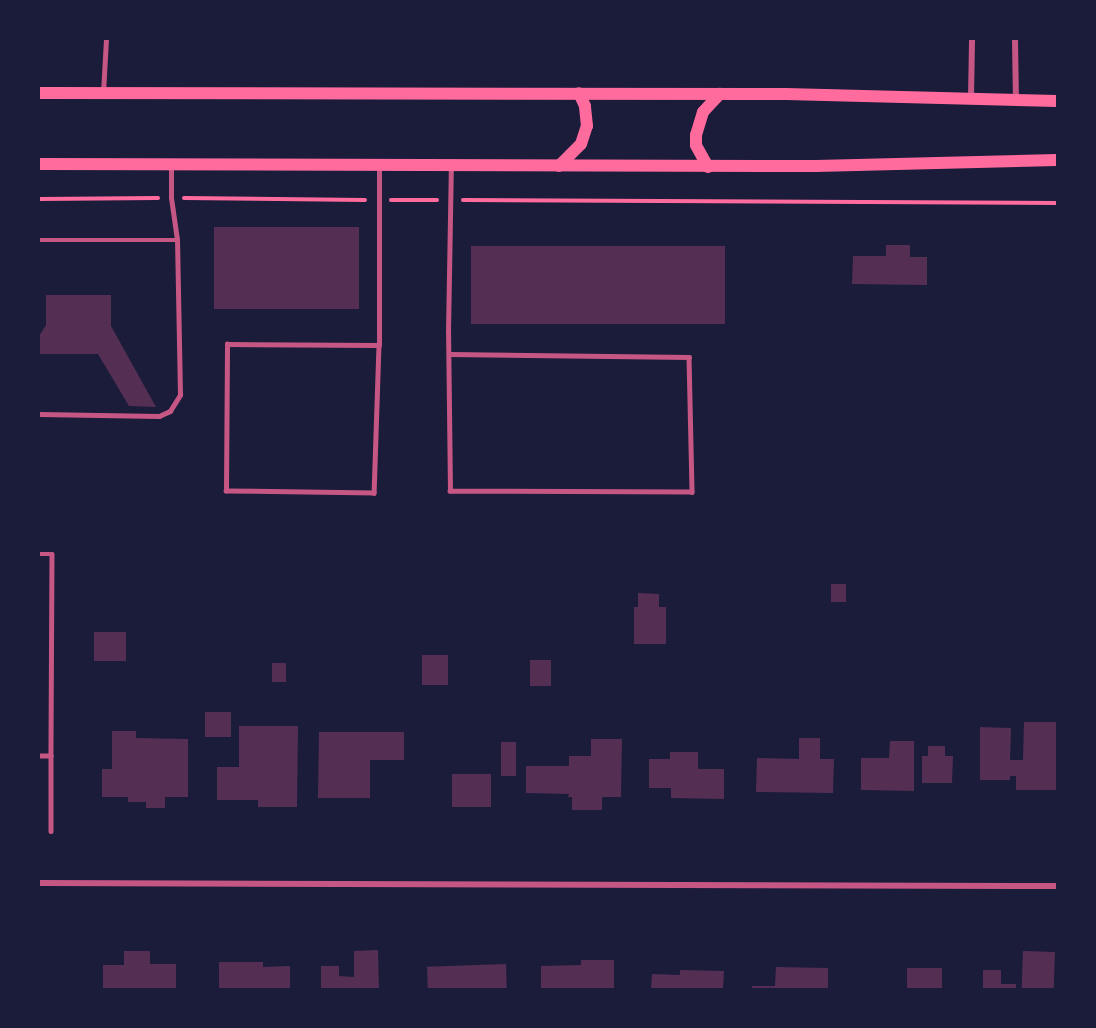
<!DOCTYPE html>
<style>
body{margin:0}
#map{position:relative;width:1096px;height:1028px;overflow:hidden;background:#1b1b3a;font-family:"Asap Condensed",sans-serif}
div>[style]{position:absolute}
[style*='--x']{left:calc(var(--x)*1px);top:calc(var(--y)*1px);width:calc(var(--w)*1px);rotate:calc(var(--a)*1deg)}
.building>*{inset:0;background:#542f53;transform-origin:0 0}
.path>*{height:4px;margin:-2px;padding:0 2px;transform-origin:2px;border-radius:2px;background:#ff6b9d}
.service>*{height:4.5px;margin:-2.25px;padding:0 2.25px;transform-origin:2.25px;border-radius:2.25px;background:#c65784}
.minor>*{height:6px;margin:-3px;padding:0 3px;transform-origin:3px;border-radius:3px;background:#c65784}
.secondary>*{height:12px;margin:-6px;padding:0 6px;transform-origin:6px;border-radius:6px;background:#ff6b9d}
span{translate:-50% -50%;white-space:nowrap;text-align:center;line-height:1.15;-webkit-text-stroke:6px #1b1b3a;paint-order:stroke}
.frame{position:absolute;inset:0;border:40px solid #1b1b3a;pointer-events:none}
</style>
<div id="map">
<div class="building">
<div style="left:214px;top:227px;width:145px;height:82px"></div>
<div style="clip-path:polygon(886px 245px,910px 245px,910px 257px,927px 257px,927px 285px,852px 284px,853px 256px,886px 256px)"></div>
<div style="left:725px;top:246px;width:78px;height:254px;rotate:90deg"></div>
<div style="clip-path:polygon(46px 295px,111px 295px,111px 326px,156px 407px,129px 406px,98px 354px,39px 354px,39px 336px,46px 325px)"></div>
<div style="left:831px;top:584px;width:15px;height:18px"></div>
<div style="clip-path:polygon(638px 593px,659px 594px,659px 607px,666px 607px,666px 644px,634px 644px,634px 607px,638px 607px)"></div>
<div style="left:94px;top:632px;width:32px;height:29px"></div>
<div style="left:422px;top:655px;width:26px;height:30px"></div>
<div style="left:551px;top:660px;width:26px;height:21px;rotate:90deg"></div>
<div style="left:272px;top:663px;width:14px;height:19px"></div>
<div style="left:205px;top:712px;width:26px;height:25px"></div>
<div style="clip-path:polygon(1024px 722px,1057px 722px,1057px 790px,1016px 790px,1016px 776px,1010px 776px,1010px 780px,980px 780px,980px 727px,1011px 728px,1010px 760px,1023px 760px)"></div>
<div style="clip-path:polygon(239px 726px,298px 726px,297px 807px,258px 807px,258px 800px,217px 800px,217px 767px,239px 767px)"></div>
<div style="clip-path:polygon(112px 731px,136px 731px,136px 738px,188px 739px,188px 797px,165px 797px,165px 808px,146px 808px,146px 802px,128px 802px,128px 797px,102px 797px,102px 769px,112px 769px)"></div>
<div style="clip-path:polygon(319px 732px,404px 732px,404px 760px,370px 760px,370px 798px,318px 798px)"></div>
<div style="clip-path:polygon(799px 738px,820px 738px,820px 759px,834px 759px,833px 793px,756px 792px,757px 758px,799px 759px)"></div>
<div style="clip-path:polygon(591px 739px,622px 739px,621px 797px,602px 797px,602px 810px,572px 810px,572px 797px,568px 797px,569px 794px,526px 793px,526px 766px,569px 766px,569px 756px,591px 756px)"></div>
<div style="clip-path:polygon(890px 741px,914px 741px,914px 791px,861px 790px,861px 758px,889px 758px)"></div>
<div style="left:501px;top:742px;width:15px;height:34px"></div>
<div style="clip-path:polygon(928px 746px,945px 746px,945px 756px,953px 756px,952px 783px,922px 783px,922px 756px,928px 756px)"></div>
<div style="clip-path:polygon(670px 752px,698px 752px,698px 769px,724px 769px,724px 799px,671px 798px,671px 788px,649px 788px,649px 759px,670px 759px)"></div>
<div style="left:452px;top:774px;width:39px;height:33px"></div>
<div style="clip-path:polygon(378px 950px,379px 989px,321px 989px,321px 966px,339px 966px,339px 976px,354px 977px,354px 951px)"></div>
<div style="clip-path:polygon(124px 951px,150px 951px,150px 964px,176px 964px,176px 989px,103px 989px,103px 965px,124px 965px)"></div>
<div style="left:1023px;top:951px;width:32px;height:38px;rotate:2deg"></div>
<div style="clip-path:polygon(581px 960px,614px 960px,614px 989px,541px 989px,541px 966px,581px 965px)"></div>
<div style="clip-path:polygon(219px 962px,263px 962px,263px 967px,290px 966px,290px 989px,219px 989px)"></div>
<div style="left:506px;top:964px;width:25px;height:79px;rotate:88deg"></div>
<div style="clip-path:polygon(776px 967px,828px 968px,828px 989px,752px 989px,752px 986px,775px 986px)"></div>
<div style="left:907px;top:968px;width:35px;height:21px"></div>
<div style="clip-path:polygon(680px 970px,724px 971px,723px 989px,651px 989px,652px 974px,680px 975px)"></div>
<div style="clip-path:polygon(983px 970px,1001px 970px,1001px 984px,1016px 984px,1016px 989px,983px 989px)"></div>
</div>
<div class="path">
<div style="--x:184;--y:198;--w:181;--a:0.6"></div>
<div style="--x:39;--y:199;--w:119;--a:-0.5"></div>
<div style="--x:391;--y:200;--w:46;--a:0"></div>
<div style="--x:463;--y:200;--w:594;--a:0.29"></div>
</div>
<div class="service">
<div style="--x:103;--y:93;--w:54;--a:-86.8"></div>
<div style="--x:39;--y:240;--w:138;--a:0"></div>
<div style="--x:379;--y:345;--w:148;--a:91.9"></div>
<div style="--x:374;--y:493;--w:148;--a:-179.2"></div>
<div style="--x:226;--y:491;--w:147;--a:-89.6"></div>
<div style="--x:227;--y:344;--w:152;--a:0.4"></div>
<div style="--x:379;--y:345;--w:178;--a:-90"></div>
<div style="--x:449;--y:354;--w:240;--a:0.7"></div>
<div style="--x:689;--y:357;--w:135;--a:88.7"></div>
<div style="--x:692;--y:492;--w:242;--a:-179.8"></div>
<div style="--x:450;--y:491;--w:159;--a:-90.7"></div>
<div style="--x:448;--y:332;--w:167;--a:-89"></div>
<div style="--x:39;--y:414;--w:120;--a:1"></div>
<div style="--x:159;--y:416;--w:12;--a:-24"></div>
<div style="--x:170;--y:411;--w:19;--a:-58"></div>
<div style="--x:180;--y:395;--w:155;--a:-91.1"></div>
<div style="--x:177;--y:240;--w:42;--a:-98.1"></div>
<div style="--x:171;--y:198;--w:33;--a:-90"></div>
<div style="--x:39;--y:554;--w:13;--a:0"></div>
<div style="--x:52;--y:554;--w:202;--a:90.3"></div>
<div style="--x:51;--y:756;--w:12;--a:180"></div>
<div style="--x:51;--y:756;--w:75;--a:90"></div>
</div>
<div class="minor">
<div style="--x:1015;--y:39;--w:61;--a:89.1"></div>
<div style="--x:971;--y:98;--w:59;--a:-89"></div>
<div style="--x:39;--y:883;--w:1018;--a:0.17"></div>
</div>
<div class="secondary">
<div style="--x:39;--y:93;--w:747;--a:0.08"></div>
<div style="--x:786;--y:94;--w:271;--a:1.5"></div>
<div style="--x:39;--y:164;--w:777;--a:0.15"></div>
<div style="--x:816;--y:166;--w:241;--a:-1.4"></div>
<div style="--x:559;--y:166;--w:31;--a:-45"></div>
<div style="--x:581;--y:144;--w:19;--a:-72"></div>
<div style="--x:587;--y:126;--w:20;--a:-96"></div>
<div style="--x:585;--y:106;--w:14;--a:-115"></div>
<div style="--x:708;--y:167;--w:25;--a:-119"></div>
<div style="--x:696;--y:145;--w:10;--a:-90"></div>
<div style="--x:696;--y:135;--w:24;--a:-73"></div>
<div style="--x:703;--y:112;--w:25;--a:-47"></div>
</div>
<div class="frame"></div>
</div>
